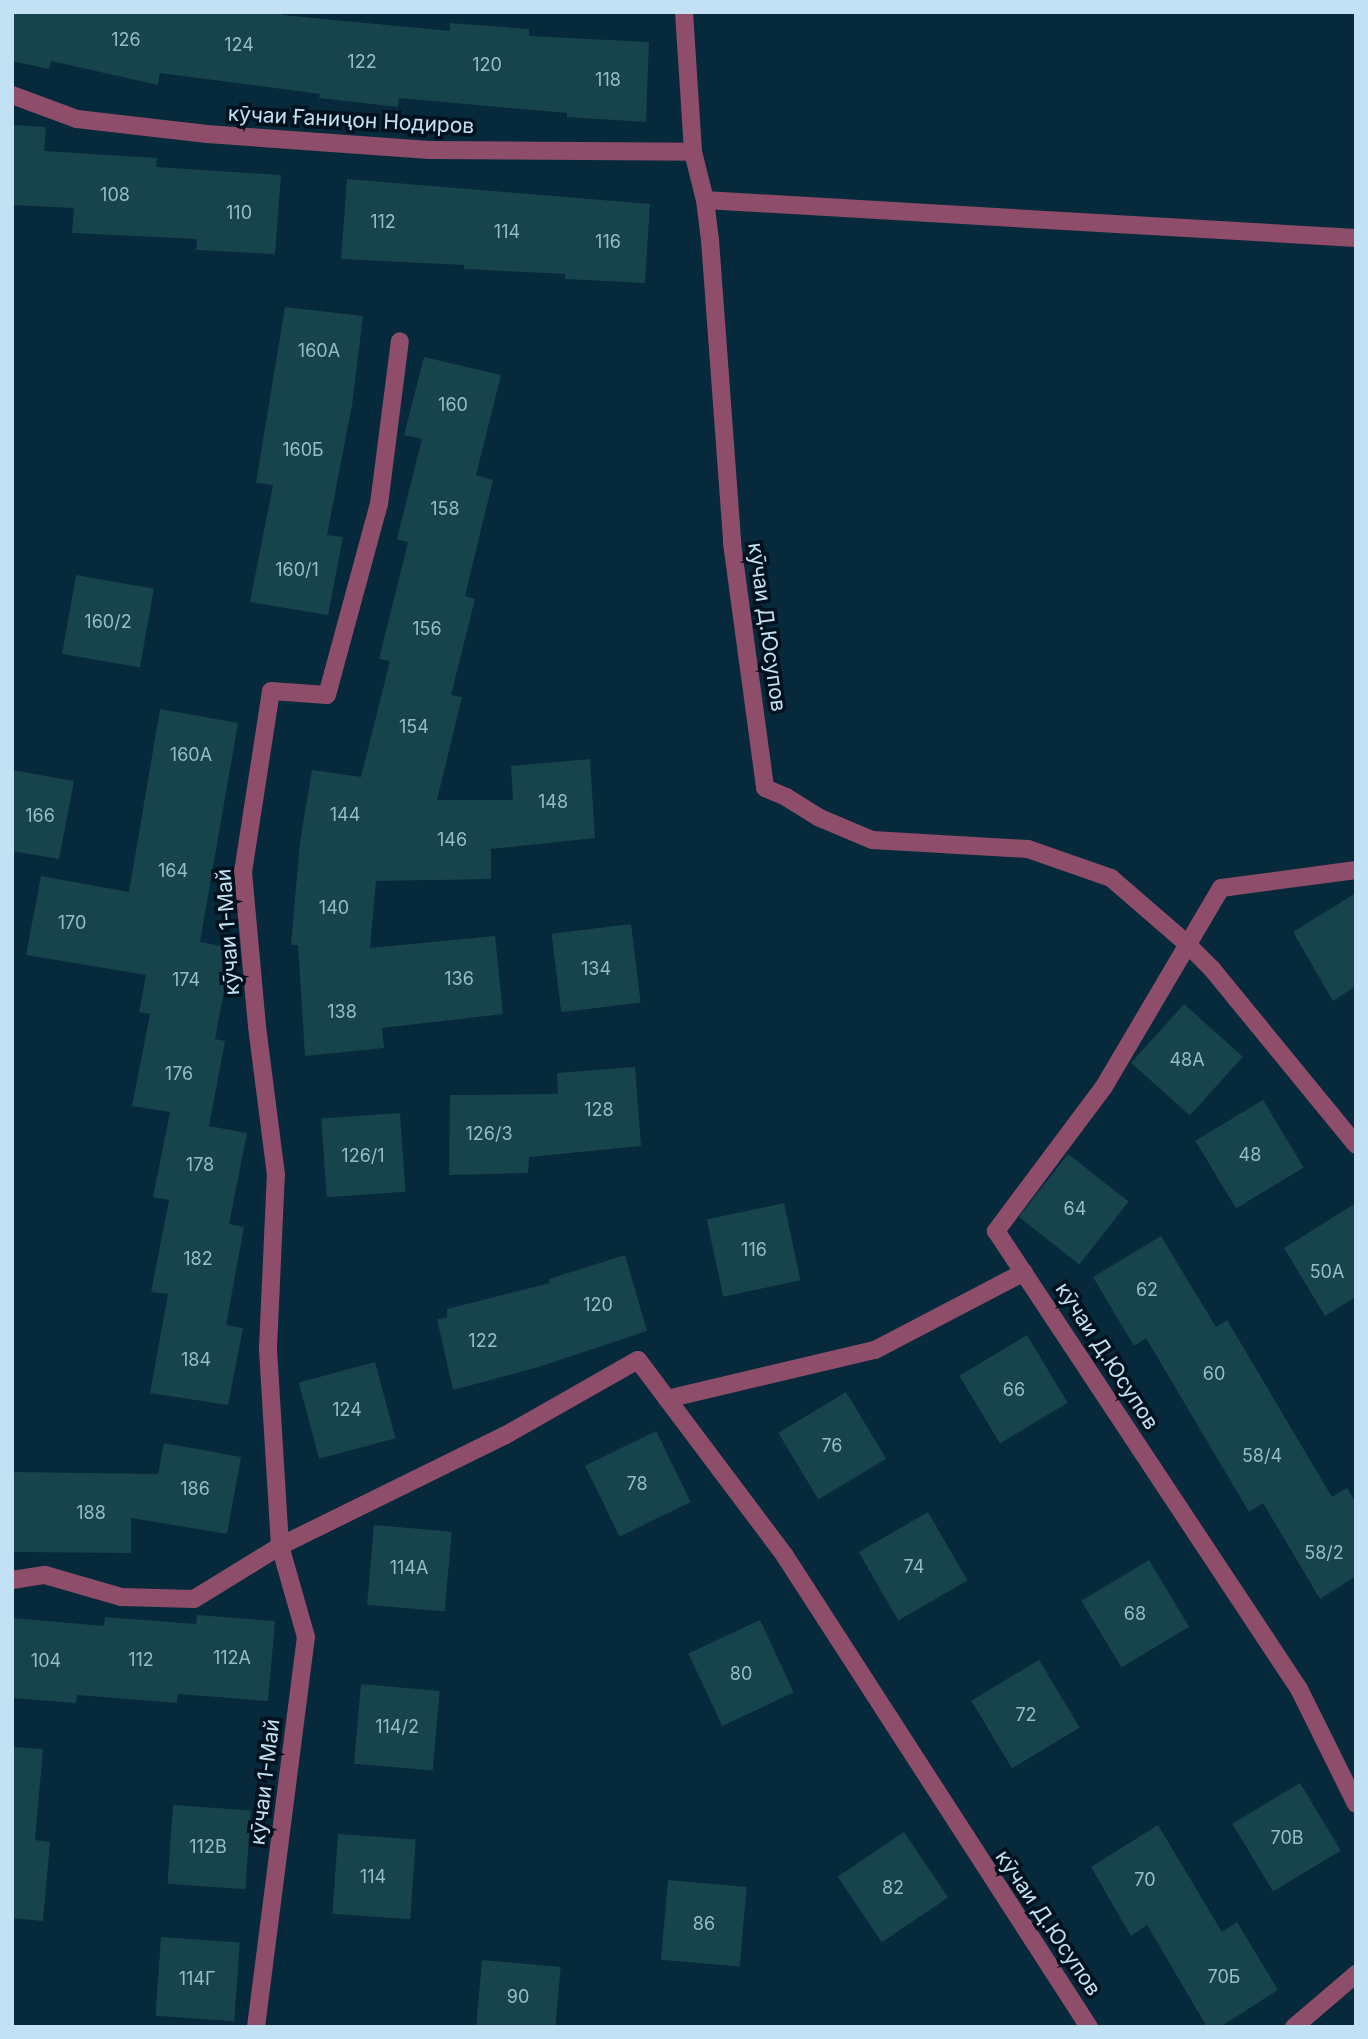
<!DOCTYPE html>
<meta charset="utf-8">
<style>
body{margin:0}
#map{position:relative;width:1368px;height:2039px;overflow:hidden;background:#06293b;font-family:Inter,sans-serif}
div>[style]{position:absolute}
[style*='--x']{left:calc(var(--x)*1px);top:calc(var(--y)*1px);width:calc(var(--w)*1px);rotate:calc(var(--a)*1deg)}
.building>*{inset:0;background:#17434d;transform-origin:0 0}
.minor>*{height:18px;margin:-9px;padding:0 9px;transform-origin:9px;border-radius:9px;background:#8e4e69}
span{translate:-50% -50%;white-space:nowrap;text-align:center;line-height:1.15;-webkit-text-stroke:7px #00111e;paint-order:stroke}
.number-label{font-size:18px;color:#97baca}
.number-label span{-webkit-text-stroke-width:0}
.street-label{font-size:21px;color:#c2e1f4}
.frame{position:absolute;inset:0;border:14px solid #c2e1f4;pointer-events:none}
</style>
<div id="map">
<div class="building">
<div style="clip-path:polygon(12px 12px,282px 12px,282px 15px,450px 31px,450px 23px,529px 29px,529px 36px,649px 42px,646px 122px,567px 117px,567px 113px,399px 98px,398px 107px,319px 98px,320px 94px,160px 73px,158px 85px,51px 61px,49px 69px,12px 61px)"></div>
<div style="clip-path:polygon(12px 125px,46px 127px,44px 151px,157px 158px,156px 167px,281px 175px,275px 254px,196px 250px,197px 239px,72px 233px,74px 208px,12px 205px)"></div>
<div style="clip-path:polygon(347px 179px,650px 204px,645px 283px,565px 279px,565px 274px,464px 269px,464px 265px,341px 259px)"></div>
<div style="clip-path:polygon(285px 307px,363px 316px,352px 405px,327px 535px,343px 537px,328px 615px,250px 602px,273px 485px,256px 483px)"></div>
<div style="clip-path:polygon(424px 357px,501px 375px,476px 475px,493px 480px,465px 596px,475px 599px,451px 695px,462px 697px,437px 800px,513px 800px,511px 766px,590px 759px,595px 838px,491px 849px,491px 879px,376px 881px,370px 948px,495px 936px,503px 1014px,382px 1028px,384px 1048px,305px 1056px,298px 945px,291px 945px,300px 842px,312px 770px,361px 777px,390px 661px,379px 659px,408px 542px,397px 539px,422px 439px,404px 435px)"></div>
<div style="left:76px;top:575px;width:79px;height:80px;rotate:10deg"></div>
<div style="clip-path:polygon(160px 709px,238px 723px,200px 942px,232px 948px,215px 1039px,225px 1041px,209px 1126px,247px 1133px,229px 1224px,244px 1227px,226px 1325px,243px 1328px,228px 1405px,150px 1393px,168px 1294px,151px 1292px,169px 1200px,153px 1197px,170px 1112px,132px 1106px,150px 1014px,139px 1012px,146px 975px,26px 955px,41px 876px,129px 892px)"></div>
<div style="clip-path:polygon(12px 770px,74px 781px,59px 859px,12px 851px)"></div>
<div style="clip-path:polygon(1356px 893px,1356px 986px,1333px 1001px,1293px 932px)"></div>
<div style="left:631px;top:924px;width:79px;height:80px;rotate:83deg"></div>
<div style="left:1184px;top:1004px;width:79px;height:79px;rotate:42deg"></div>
<div style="clip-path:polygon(635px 1067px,641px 1146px,529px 1157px,528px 1173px,449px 1175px,450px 1095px,558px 1094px,557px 1073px)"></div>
<div style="left:1263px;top:1100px;width:79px;height:79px;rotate:59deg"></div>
<div style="left:400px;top:1113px;width:79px;height:79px;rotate:86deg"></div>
<div style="left:1068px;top:1154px;width:77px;height:80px;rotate:38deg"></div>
<div style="left:784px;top:1203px;width:79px;height:79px;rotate:78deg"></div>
<div style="clip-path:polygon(1356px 1203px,1356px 1297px,1325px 1316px,1284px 1248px)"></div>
<div style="clip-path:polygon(1161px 1236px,1216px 1327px,1227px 1320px,1332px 1497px,1347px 1488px,1356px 1503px,1356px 1576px,1320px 1599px,1263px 1503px,1249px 1512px,1146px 1338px,1134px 1346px,1093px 1277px)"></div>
<div style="clip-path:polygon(625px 1255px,647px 1331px,535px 1368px,453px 1390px,437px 1319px,447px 1318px,447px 1309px,550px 1283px,549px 1279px)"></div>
<div style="left:1027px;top:1335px;width:79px;height:79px;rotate:59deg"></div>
<div style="left:375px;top:1362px;width:79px;height:79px;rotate:75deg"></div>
<div style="left:846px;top:1392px;width:78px;height:79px;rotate:59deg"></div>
<div style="left:656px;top:1431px;width:79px;height:79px;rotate:64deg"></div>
<div style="clip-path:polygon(164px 1443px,241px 1457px,227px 1534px,131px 1518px,131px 1553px,12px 1552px,12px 1472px,158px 1474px)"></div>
<div style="left:928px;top:1512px;width:79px;height:80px;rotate:60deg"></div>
<div style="left:374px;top:1525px;width:78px;height:80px;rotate:5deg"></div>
<div style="left:1149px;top:1560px;width:78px;height:79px;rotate:59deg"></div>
<div style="clip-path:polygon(197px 1615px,275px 1621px,268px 1701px,178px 1694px,177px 1703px,77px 1695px,76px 1703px,12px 1698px,12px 1618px,104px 1626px,105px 1617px,196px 1624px)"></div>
<div style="left:760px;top:1620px;width:80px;height:79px;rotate:65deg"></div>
<div style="left:1039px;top:1660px;width:79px;height:79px;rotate:59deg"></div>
<div style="left:361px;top:1684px;width:79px;height:80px;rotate:5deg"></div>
<div style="clip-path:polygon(12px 1747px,43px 1749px,35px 1840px,50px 1842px,43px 1921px,12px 1918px)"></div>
<div style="left:1300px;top:1783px;width:79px;height:79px;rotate:59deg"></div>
<div style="left:173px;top:1805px;width:78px;height:79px;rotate:4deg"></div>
<div style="clip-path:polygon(1158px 1825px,1222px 1932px,1237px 1922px,1278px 1990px,1220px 2027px,1207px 2027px,1147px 1925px,1131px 1936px,1091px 1867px)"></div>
<div style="left:904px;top:1832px;width:79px;height:80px;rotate:56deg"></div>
<div style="left:338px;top:1834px;width:78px;height:80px;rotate:4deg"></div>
<div style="left:668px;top:1880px;width:79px;height:80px;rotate:5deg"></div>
<div style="left:161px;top:1937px;width:79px;height:79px;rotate:4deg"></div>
<div style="left:482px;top:1960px;width:79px;height:67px;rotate:5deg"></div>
</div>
<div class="minor">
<div style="--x:684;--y:12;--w:140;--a:86.3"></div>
<div style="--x:693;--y:152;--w:49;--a:76"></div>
<div style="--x:705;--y:200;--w:40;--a:82.9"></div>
<div style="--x:710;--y:240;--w:304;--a:85.8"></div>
<div style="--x:732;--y:543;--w:247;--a:82.3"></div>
<div style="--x:765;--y:788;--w:23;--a:23"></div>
<div style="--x:786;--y:797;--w:40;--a:32"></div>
<div style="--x:820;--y:818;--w:56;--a:22.9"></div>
<div style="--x:872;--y:840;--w:156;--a:3.3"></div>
<div style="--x:1028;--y:849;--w:88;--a:19.3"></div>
<div style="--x:1111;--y:878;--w:99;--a:40.9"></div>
<div style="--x:1186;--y:943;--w:37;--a:45"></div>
<div style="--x:1212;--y:969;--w:227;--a:50.7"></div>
<div style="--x:12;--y:95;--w:69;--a:20.3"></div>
<div style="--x:77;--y:119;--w:131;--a:6.6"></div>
<div style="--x:207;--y:134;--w:223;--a:4.1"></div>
<div style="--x:429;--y:150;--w:264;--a:0.4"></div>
<div style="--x:705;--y:200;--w:652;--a:3.34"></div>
<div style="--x:1356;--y:870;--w:136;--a:172.4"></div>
<div style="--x:1221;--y:888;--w:232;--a:120.5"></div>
<div style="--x:1103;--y:1088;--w:179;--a:126.8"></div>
<div style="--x:996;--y:1231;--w:549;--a:56.51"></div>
<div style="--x:1299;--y:1689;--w:128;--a:63.6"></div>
<div style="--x:667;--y:1399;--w:214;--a:-13.3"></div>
<div style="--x:875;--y:1350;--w:168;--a:-27.6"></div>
<div style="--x:12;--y:1580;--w:33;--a:-9"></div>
<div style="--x:45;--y:1575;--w:79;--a:16.1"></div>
<div style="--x:121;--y:1597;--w:73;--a:1.6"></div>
<div style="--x:194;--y:1599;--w:101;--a:-31.6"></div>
<div style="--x:280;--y:1546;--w:250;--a:-26.2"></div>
<div style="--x:504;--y:1436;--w:154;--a:-29.6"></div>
<div style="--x:638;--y:1360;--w:245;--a:53.1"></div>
<div style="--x:785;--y:1556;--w:561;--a:57.16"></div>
<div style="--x:256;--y:2027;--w:393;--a:-82.7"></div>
<div style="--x:306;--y:1637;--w:95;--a:-105.9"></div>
<div style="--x:280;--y:1546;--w:198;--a:-93.5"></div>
<div style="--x:268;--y:1348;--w:173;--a:-87.4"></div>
<div style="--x:276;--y:1175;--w:150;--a:-97.3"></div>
<div style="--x:257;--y:1026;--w:155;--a:-95.2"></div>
<div style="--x:243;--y:872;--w:183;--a:-81.2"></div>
<div style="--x:271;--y:691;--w:56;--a:4.1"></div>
<div style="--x:327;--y:695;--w:198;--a:-74.8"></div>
<div style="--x:379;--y:504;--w:164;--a:-82.7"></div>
<div style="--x:1294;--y:2027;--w:82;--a:-40.5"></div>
</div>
<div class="number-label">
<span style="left:126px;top:40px">126</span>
<span style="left:239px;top:45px">124</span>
<span style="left:362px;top:62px">122</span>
<span style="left:487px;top:65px">120</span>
<span style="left:608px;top:80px">118</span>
<span style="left:115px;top:195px">108</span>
<span style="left:239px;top:213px">110</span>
<span style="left:383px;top:222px">112</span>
<span style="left:507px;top:232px">114</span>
<span style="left:608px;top:242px">116</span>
<span style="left:319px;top:351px">160А</span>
<span style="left:453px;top:405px">160</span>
<span style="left:303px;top:450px">160Б</span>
<span style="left:445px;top:509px">158</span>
<span style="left:297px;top:570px">160/1</span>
<span style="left:108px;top:622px">160/2</span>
<span style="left:427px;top:629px">156</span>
<span style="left:414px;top:727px">154</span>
<span style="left:191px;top:755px">160А</span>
<span style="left:553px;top:802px">148</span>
<span style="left:345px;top:815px">144</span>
<span style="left:40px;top:816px">166</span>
<span style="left:452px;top:840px">146</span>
<span style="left:173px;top:871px">164</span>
<span style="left:334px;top:908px">140</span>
<span style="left:72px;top:923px">170</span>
<span style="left:596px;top:969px">134</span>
<span style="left:459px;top:979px">136</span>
<span style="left:186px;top:980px">174</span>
<span style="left:342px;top:1012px">138</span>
<span style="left:1187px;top:1060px">48А</span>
<span style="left:179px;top:1074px">176</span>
<span style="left:599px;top:1110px">128</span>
<span style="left:489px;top:1134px">126/3</span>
<span style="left:1250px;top:1155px">48</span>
<span style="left:363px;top:1156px">126/1</span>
<span style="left:200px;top:1165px">178</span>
<span style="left:1075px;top:1209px">64</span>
<span style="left:754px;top:1250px">116</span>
<span style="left:198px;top:1259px">182</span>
<span style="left:1327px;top:1272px">50А</span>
<span style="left:1147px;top:1290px">62</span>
<span style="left:598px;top:1305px">120</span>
<span style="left:483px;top:1341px">122</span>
<span style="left:196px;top:1360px">184</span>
<span style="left:1214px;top:1374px">60</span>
<span style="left:1014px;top:1390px">66</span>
<span style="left:347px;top:1410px">124</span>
<span style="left:832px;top:1446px">76</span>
<span style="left:1262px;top:1456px">58/4</span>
<span style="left:637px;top:1484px">78</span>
<span style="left:195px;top:1489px">186</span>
<span style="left:91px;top:1513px">188</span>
<span style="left:1324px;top:1553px">58/2</span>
<span style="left:914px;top:1567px">74</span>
<span style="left:409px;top:1568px">114А</span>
<span style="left:1135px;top:1614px">68</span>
<span style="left:232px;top:1658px">112А</span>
<span style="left:141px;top:1660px">112</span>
<span style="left:46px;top:1661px">104</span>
<span style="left:741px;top:1674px">80</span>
<span style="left:1026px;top:1715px">72</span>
<span style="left:397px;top:1727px">114/2</span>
<span style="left:1287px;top:1838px">70В</span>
<span style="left:208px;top:1847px">112В</span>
<span style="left:373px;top:1877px">114</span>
<span style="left:1145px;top:1880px">70</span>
<span style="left:893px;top:1888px">82</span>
<span style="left:704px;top:1924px">86</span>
<span style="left:1224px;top:1977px">70Б</span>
<span style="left:197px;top:1979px">114Г</span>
<span style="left:518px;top:1997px">90</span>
</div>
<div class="street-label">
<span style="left:351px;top:120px;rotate:3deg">кӯчаи Ғаниҷон Нодиров</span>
<span style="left:767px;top:627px;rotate:82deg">кӯчаи Д.Юсупов</span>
<span style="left:228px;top:932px;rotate:-94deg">кӯчаи 1-Май</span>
<span style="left:1107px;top:1356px;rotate:57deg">кӯчаи Д.Юсупов</span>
<span style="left:265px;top:1782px;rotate:-83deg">кӯчаи 1-Май</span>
<span style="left:1048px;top:1923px;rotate:56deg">кӯчаи Д.Юсупов</span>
</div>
<div class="frame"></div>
</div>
